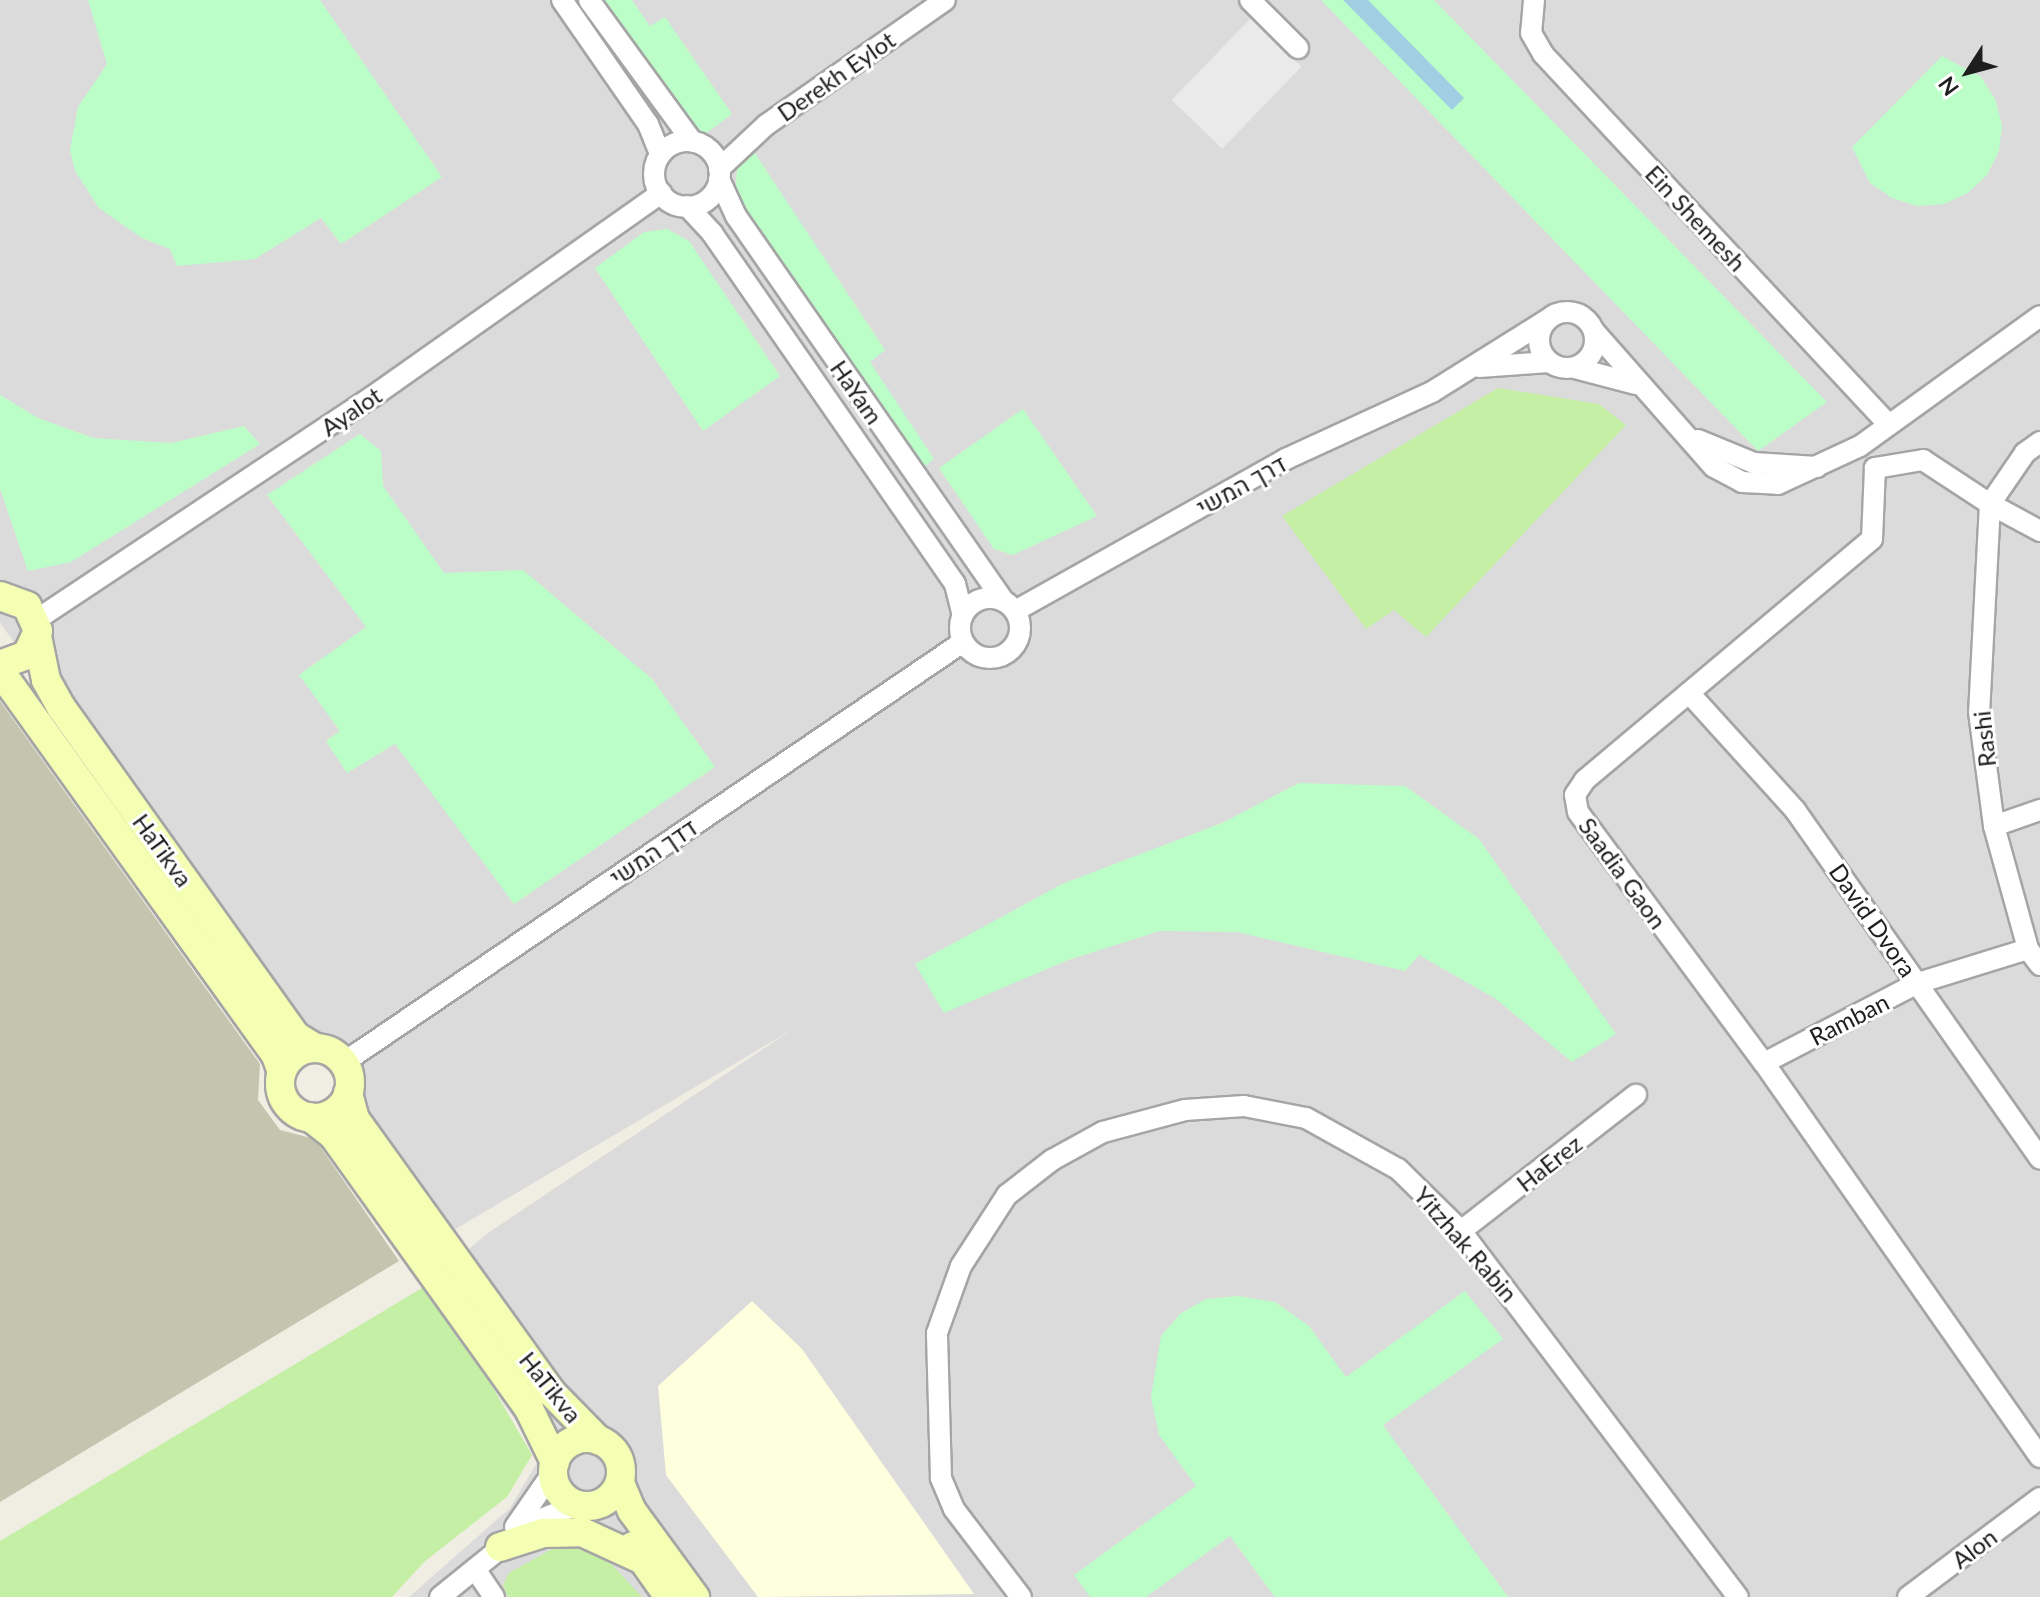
<!DOCTYPE html>
<meta charset="utf-8">
<style>
body{margin:0}
#map{position:relative;width:2040px;height:1597px;overflow:hidden;background:#f0ede3;font-family:Lato,Heebo,sans-serif}
div>[style]{position:absolute}
[style*='--x']{left:calc(var(--x)*1px);top:calc(var(--y)*1px);width:calc(var(--w)*1px);rotate:calc(var(--a)*1deg)}
.residential>*{inset:0;background:#dcdbdb}
.education>*{inset:0;background:#fdffdd}
.construction>*{inset:0;background:#c4c5ae}
.grass>*{inset:0;background:#c4efa5}
.park>*{inset:0;background:#bcfec7}
.parking>*{inset:0;background:#eaeaea;transform-origin:0 0}
.water>*{inset:0;background:#a0cee2}
.roads{filter:drop-shadow(2px 0 #a5a5a5) drop-shadow(-2px 0 #a5a5a5) drop-shadow(0 2px #a5a5a5) drop-shadow(0 -2px #a5a5a5)}
.street>*{height:20px;margin:-10px;padding:0 10px;transform-origin:10px;border-radius:10px;background:#fff}
.street>.ring{margin:-10px;padding:0;box-sizing:content-box;background:none;border:20px solid #fff;border-radius:50%}
.secondary>*{height:28px;margin:-14px;padding:0 14px;transform-origin:14px;border-radius:14px;background:#f5ffb3}
.secondary>.ring{margin:-14px;padding:0;box-sizing:content-box;background:none;border:28px solid #f5ffb3;border-radius:50%}
span{translate:-50% -50%;white-space:nowrap;text-align:center;line-height:1.15;-webkit-text-stroke:6px #fff;paint-order:stroke}
.street-label{font-size:24px;color:#1e1e1e}
.north{position:absolute;left:1928px;top:32px;width:80px;height:80px;-webkit-text-stroke:6px #fff;paint-order:stroke;rotate:234deg;font-size:22px;font-weight:700;line-height:32px;text-align:center;color:#1e1e1e}
.north::after{content:'';display:block;margin:auto;width:28px;height:36px;background:#1e1e1e;clip-path:polygon(50% 0,100% 100%,50% 72%,0 100%)}
</style>
<div id="map">
<div class="residential">
<div style="clip-path:polygon(0 0,2040px 0,2040px 1597px,409px 1597px,510px 1508px,541px 1456px,422px 1288px,488px 1233px,793px 1029px,449px 1233px,0 623px)"></div>
</div>
<div class="education">
<div style="clip-path:polygon(752px 1301px,802px 1349px,974px 1594px,758px 1597px,666px 1475px,658px 1386px)"></div>
</div>
<div class="construction">
<div style="clip-path:polygon(0 701px,260px 1064px,258px 1100px,280px 1130px,315px 1139px,399px 1261px,0 1502px)"></div>
</div>
<div class="grass">
<div style="clip-path:polygon(1498px 388px,1599px 404px,1626px 425px,1426px 637px,1394px 610px,1366px 629px,1282px 516px)"></div>
<div style="clip-path:polygon(422px 1288px,490px 1383px,532px 1455px,507px 1497px,424px 1562px,392px 1597px,0 1597px,0 1541px)"></div>
<div style="clip-path:polygon(561px 1544px,580px 1545px,603px 1555px,642px 1597px,508px 1597px,503px 1585px,509px 1573px)"></div>
</div>
<div class="park">
<div style="clip-path:polygon(88px 0,320px 0,442px 177px,341px 244px,321px 218px,255px 259px,177px 266px,170px 249px,142px 238px,99px 208px,75px 171px,70px 150px,78px 107px,107px 64px)"></div>
<div style="clip-path:polygon(596px 0,632px 0,650px 26px,665px 17px,732px 114px,708px 132px,698px 132px)"></div>
<div style="clip-path:polygon(1321px 0,1434px 0,1827px 402px,1758px 451px)"></div>
<div style="clip-path:polygon(1942px 56px,1981px 77px,1995px 99px,2002px 125px,1999px 151px,1987px 175px,1968px 193px,1944px 204px,1917px 206px,1892px 198px,1870px 183px,1852px 147px)"></div>
<div style="clip-path:polygon(754px 152px,885px 350px,870px 362px,934px 459px,917px 472px,735px 198px,737px 167px)"></div>
<div style="clip-path:polygon(667px 229px,689px 241px,780px 376px,703px 431px,595px 268px,644px 232px)"></div>
<div style="clip-path:polygon(0 395px,38px 418px,93px 438px,171px 443px,244px 426px,260px 444px,71px 562px,28px 571px,0 489px)"></div>
<div style="clip-path:polygon(1023px 409px,1097px 516px,1013px 555px,994px 549px,939px 468px)"></div>
<div style="clip-path:polygon(360px 434px,381px 451px,383px 486px,444px 573px,523px 570px,652px 679px,715px 767px,514px 904px,395px 744px,347px 773px,326px 741px,340px 731px,299px 675px,366px 627px,267px 495px)"></div>
<div style="clip-path:polygon(1299px 783px,1405px 786px,1479px 839px,1616px 1034px,1572px 1062px,1496px 999px,1419px 955px,1405px 971px,1237px 932px,1160px 931px,1068px 960px,944px 1013px,915px 964px,1062px 884px,1222px 823px)"></div>
<div style="clip-path:polygon(1465px 1291px,1503px 1339px,1383px 1425px,1508px 1597px,1275px 1597px,1230px 1536px,1146px 1597px,1090px 1597px,1074px 1575px,1196px 1486px,1159px 1435px,1151px 1397px,1161px 1336px,1180px 1314px,1206px 1299px,1238px 1296px,1275px 1302px,1309px 1326px,1346px 1377px)"></div>
</div>
<div class="parking">
<div style="left:1251px;top:18px;width:70px;height:114px;rotate:44deg"></div>
</div>
<div class="water">
<div style="clip-path:polygon(1343px 0,1368px 0,1464px 98px,1452px 110px)"></div>
</div>
<div class="roads">
<div class="street">
<div style="--x:562;--y:0;--w:151;--a:55.3"></div>
<div style="--x:648;--y:124;--w:32;--a:68"></div>
<div style="--x:589;--y:0;--w:175;--a:53.9"></div>
<div style="--x:1250;--y:0;--w:68;--a:45"></div>
<div style="--x:1534;--y:0;--w:33;--a:95"></div>
<div style="--x:1531;--y:33;--w:24;--a:60"></div>
<div style="--x:1543;--y:54;--w:507;--a:47"></div>
<div class="ring" style="left:654px;top:141px;width:46px;height:46px"></div>
<div style="--x:719;--y:169;--w:64;--a:-43.1"></div>
<div style="--x:766;--y:125;--w:218;--a:-34.9"></div>
<div style="--x:719;--y:179;--w:41;--a:65.3"></div>
<div style="--x:736;--y:216;--w:469;--a:55.2"></div>
<div style="--x:687;--y:206;--w:37;--a:47"></div>
<div style="--x:712;--y:233;--w:427;--a:55.3"></div>
<div style="--x:955;--y:584;--w:32;--a:76"></div>
<div class="ring" style="left:1539px;top:312px;width:36px;height:36px"></div>
<div style="--x:1594;--y:331;--w:181;--a:48.6"></div>
<div style="--x:1714;--y:467;--w:32;--a:28"></div>
<div style="--x:1742;--y:482;--w:36;--a:3"></div>
<div style="--x:1778;--y:484;--w:90;--a:-24.9"></div>
<div style="--x:1860;--y:446;--w:222;--a:-35.8"></div>
<div style="--x:1479;--y:367;--w:70;--a:-4.1"></div>
<div style="--x:1575;--y:368;--w:63;--a:14.7"></div>
<div style="--x:1698;--y:440;--w:61;--a:22.3"></div>
<div style="--x:1754;--y:463;--w:63;--a:3.6"></div>
<div style="--x:2040;--y:442;--w:19;--a:144"></div>
<div style="--x:2025;--y:453;--w:62;--a:124.5"></div>
<div style="--x:1990;--y:504;--w:80;--a:-146.7"></div>
<div style="--x:1923;--y:460;--w:49;--a:170.5"></div>
<div style="--x:1875;--y:468;--w:71;--a:92.4"></div>
<div style="--x:1872;--y:539;--w:375;--a:140"></div>
<div style="--x:1585;--y:780;--w:18;--a:124"></div>
<div style="--x:1575;--y:795;--w:17;--a:80"></div>
<div style="--x:1578;--y:812;--w:312;--a:53.5"></div>
<div style="--x:1764;--y:1063;--w:481;--a:55"></div>
<div style="--x:2040;--y:531;--w:57;--a:-151.6"></div>
<div style="--x:1990;--y:504;--w:208;--a:93"></div>
<div style="--x:1979;--y:712;--w:115;--a:82.5"></div>
<div style="--x:1994;--y:826;--w:128;--a:74.5"></div>
<div style="--x:2028;--y:949;--w:20;--a:53"></div>
<div class="ring" style="left:960px;top:598px;width:40px;height:40px"></div>
<div style="--x:1015;--y:611;--w:311;--a:-29.3"></div>
<div style="--x:1286;--y:459;--w:161;--a:-24.7"></div>
<div style="--x:1432;--y:392;--w:136;--a:-32.1"></div>
<div style="--x:36;--y:620;--w:403;--a:-33.6"></div>
<div style="--x:372;--y:397;--w:354;--a:-35.2"></div>
<div style="--x:1689;--y:693;--w:158;--a:47.8"></div>
<div style="--x:1795;--y:810;--w:426;--a:54.9"></div>
<div style="--x:1994;--y:826;--w:49;--a:-19.2"></div>
<div style="--x:343;--y:1063;--w:749;--a:-34.18"></div>
<div style="--x:1764;--y:1063;--w:174;--a:-27.5"></div>
<div style="--x:1918;--y:983;--w:115;--a:-17.2"></div>
<div style="--x:1461;--y:1231;--w:222;--a:-37.9"></div>
<div style="--x:515;--y:1527;--w:67;--a:-55.4"></div>
<div style="--x:475;--y:1569;--w:34;--a:56"></div>
<div style="--x:440;--y:1597;--w:119;--a:-38.9"></div>
<div style="--x:533;--y:1522;--w:47;--a:-21.1"></div>
<div style="--x:1021;--y:1597;--w:111;--a:-127.3"></div>
<div style="--x:954;--y:1509;--w:34;--a:-113"></div>
<div style="--x:941;--y:1478;--w:145;--a:-91.6"></div>
<div style="--x:937;--y:1333;--w:71;--a:-70.3"></div>
<div style="--x:961;--y:1266;--w:85;--a:-57.1"></div>
<div style="--x:1007;--y:1195;--w:57;--a:-37.9"></div>
<div style="--x:1052;--y:1160;--w:58;--a:-28.8"></div>
<div style="--x:1103;--y:1132;--w:85;--a:-15"></div>
<div style="--x:1185;--y:1110;--w:59;--a:-3.9"></div>
<div style="--x:1244;--y:1106;--w:63;--a:11"></div>
<div style="--x:1306;--y:1118;--w:105;--a:29"></div>
<div style="--x:1398;--y:1169;--w:88;--a:44.5"></div>
<div style="--x:1461;--y:1231;--w:459;--a:52.9"></div>
<div style="--x:1908;--y:1597;--w:165;--a:-36.9"></div>
</div>
<div class="secondary">
<div style="--x:0;--y:596;--w:29;--a:20"></div>
<div style="--x:27;--y:606;--w:27;--a:66"></div>
<div style="--x:38;--y:631;--w:26;--a:115"></div>
<div style="--x:27;--y:655;--w:29;--a:160"></div>
<div style="--x:37;--y:636;--w:45;--a:78.4"></div>
<div style="--x:46;--y:680;--w:31;--a:61"></div>
<div style="--x:61;--y:707;--w:404;--a:54.5"></div>
<div style="--x:296;--y:1036;--w:22;--a:32"></div>
<div style="--x:0;--y:671;--w:471;--a:54.3"></div>
<div style="--x:275;--y:1053;--w:20;--a:70"></div>
<div class="ring" style="left:280px;top:1048px;width:42px;height:42px"></div>
<div style="--x:348;--y:1093;--w:27;--a:75"></div>
<div style="--x:355;--y:1119;--w:337;--a:54.3"></div>
<div style="--x:552;--y:1393;--w:66;--a:45.6"></div>
<div style="--x:310;--y:1117;--w:29;--a:38"></div>
<div style="--x:333;--y:1135;--w:337;--a:54.4"></div>
<div style="--x:529;--y:1409;--w:59;--a:63.9"></div>
<div class="ring" style="left:553px;top:1438px;width:40px;height:40px"></div>
<div style="--x:620;--y:1483;--w:30;--a:67"></div>
<div style="--x:632;--y:1511;--w:107;--a:53.8"></div>
<div style="--x:633;--y:1546;--w:62;--a:54.8"></div>
<div style="--x:500;--y:1547;--w:45;--a:-18"></div>
<div style="--x:543;--y:1533;--w:39;--a:-1"></div>
<div style="--x:582;--y:1532;--w:67;--a:24.7"></div>
</div>
</div>
<div class="street-label">
<span style="left:836px;top:76px;rotate:-35deg">Derekh Eylot</span>
<span style="left:1696px;top:218px;rotate:47deg">Ein Shemesh</span>
<span style="left:857px;top:392px;rotate:55deg">HaYam</span>
<span style="left:351px;top:411px;rotate:-34deg">Ayalot</span>
<span style="left:1241px;top:485px;rotate:-29deg">דרך המשי</span>
<span style="left:1984px;top:739px;rotate:-96deg">Rashi</span>
<span style="left:163px;top:850px;rotate:54deg">HaTikva</span>
<span style="left:653px;top:852px;rotate:-34deg">דדך המשי</span>
<span style="left:1623px;top:873px;rotate:54deg">Saadia Gaon</span>
<span style="left:1873px;top:920px;rotate:55deg">David Dvora</span>
<span style="left:1849px;top:1019px;rotate:-27deg">Ramban</span>
<span style="left:1549px;top:1163px;rotate:-38deg">HaErez</span>
<span style="left:1466px;top:1244px;rotate:49deg">Yitzhak Rabin</span>
<span style="left:551px;top:1387px;rotate:51deg">HaTikva</span>
<span style="left:1974px;top:1548px;rotate:-37deg">Alon</span>
</div>
<div class="north">N</div>
</div>
